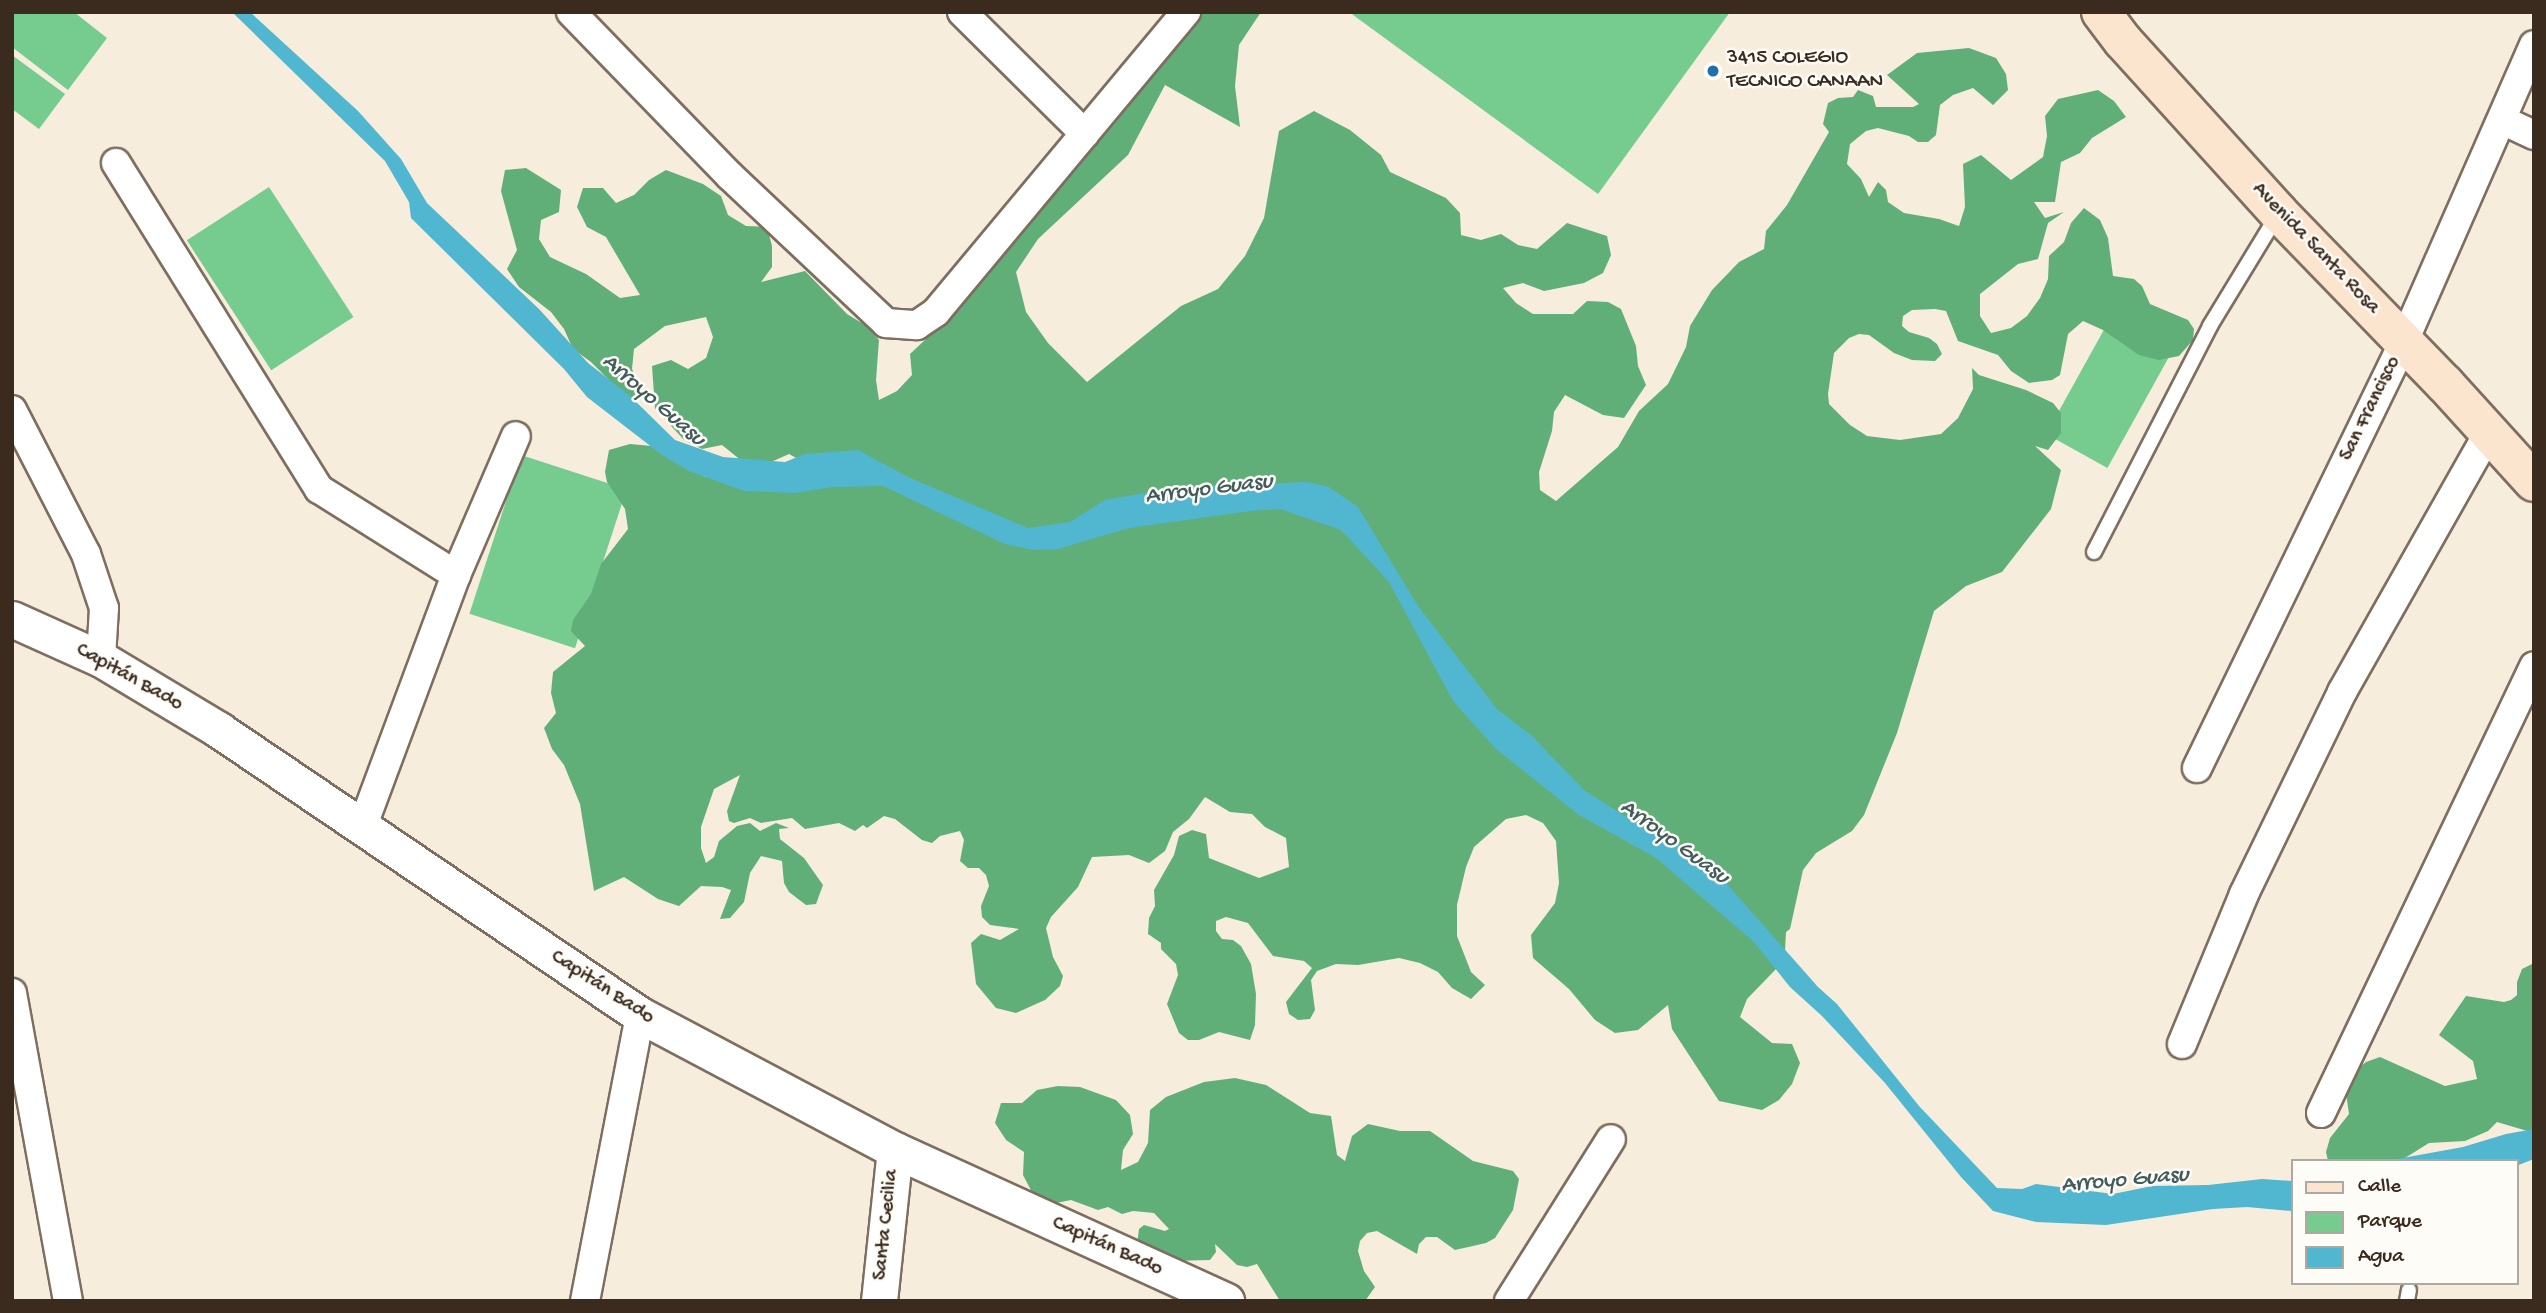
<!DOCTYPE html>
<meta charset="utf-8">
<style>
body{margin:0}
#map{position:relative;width:2546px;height:1313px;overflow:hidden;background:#f7eddc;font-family:"Gochi Hand",sans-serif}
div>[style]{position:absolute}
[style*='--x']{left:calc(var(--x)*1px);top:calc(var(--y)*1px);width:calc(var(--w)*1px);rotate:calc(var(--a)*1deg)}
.green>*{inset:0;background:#76cb8e;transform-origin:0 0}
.forest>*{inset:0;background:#60af79}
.water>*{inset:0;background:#51b6cf}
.roads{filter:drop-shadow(2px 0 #7d6e60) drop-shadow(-2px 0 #7d6e60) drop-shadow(0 2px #7d6e60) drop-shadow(0 -2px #7d6e60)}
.service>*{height:14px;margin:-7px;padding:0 7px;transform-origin:7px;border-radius:7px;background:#fff}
.minor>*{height:28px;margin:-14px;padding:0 14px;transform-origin:14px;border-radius:14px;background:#fff}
.tertiary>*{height:35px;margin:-17.5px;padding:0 17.5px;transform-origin:17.5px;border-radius:17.5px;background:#fff}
.secondary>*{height:38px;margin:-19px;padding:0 19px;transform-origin:19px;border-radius:19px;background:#fbe5cf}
.dots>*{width:19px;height:19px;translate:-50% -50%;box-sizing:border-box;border:4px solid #fdfcf7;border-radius:50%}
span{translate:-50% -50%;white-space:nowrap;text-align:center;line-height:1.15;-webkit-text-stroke:5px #fdfcf7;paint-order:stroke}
.poi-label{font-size:21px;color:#3b2a1e}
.left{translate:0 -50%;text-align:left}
.street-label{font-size:21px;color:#3b2a1e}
.water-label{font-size:23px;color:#435b5c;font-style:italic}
.frame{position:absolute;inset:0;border:14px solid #3b2a1e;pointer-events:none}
.legend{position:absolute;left:2291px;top:1159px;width:228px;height:126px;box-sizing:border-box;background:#fdfcf7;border:2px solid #afa8a0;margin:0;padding:9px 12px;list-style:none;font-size:21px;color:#3b2a1e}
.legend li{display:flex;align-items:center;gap:14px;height:35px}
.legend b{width:35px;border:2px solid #afa8a0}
</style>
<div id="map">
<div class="green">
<div style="clip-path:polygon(12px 12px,74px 12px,107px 38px,68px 90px,12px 47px)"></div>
<div style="clip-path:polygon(1349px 12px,1730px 12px,1598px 194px)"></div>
<div style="clip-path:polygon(12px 55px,65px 94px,39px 129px,12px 109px)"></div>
<div style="left:269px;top:187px;width:155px;height:98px;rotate:57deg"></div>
<div style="left:2116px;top:308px;width:70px;height:144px;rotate:29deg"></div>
<div style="left:521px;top:455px;width:111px;height:167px;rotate:18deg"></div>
</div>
<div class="forest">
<div style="clip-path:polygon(1197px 12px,1261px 12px,1239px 45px,1235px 86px,1240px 127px,1165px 85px,1128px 155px,1038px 239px,1016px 272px,1026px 312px,1048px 343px,1087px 382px,1181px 306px,1218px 289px,1245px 256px,1264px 218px,1279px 131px,1314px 111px,1350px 130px,1381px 155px,1390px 172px,1446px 198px,1460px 213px,1461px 235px,1481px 240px,1501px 234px,1518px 245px,1537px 249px,1567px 223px,1607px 236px,1611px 255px,1603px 273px,1584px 283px,1544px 291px,1523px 283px,1503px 288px,1516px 303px,1533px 314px,1573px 314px,1587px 301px,1608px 302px,1621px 309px,1636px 346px,1638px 366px,1646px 385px,1624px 418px,1603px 415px,1565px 395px,1554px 412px,1552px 431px,1539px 472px,1540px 490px,1556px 501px,1618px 447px,1639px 411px,1668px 384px,1686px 347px,1690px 326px,1712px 290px,1739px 262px,1764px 249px,1766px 231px,1787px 205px,1829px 132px,1823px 124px,1828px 103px,1838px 98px,1853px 97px,1858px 90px,1873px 96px,1876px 107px,1913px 107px,1919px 104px,1887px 75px,1917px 53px,1969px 48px,1996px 58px,2006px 74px,2008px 90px,1993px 105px,1973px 88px,1953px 95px,1940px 105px,1936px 135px,1928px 142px,1918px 142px,1909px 136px,1878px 128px,1866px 131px,1850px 144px,1847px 164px,1861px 179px,1869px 197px,1878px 182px,1886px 190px,1888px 202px,1904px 213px,1939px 219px,1959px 226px,1965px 207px,1963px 164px,1981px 155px,2011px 180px,2043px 157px,2047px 136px,2045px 116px,2058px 99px,2098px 90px,2114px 101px,2126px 117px,2092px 138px,2080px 153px,2061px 162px,2055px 202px,2034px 202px,2045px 218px,2064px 212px,2048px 223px,2038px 259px,2018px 264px,1980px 294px,1980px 316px,1991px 333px,2011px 328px,2027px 316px,2040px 298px,2048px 279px,2049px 256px,2064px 242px,2071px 223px,2084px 208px,2100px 220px,2108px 238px,2113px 276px,2134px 279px,2142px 286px,2150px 304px,2188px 320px,2194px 329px,2193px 340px,2179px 356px,2159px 360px,2139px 355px,2103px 330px,2083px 321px,2068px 334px,2060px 375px,2052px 380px,2029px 383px,2011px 371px,1998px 355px,1958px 341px,1946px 311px,1935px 309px,1912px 310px,1903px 316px,1902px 326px,1909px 332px,1929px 338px,1937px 344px,1942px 354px,1935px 361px,1912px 360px,1894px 353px,1869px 335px,1859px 334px,1849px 338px,1834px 353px,1828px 394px,1829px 404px,1850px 425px,1867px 436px,1900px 440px,1941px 434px,1958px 418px,1973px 389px,1972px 368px,1979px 375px,2026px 390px,2053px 403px,2061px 413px,2061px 433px,2048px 450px,2035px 446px,2061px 470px,2051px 509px,2002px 572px,1966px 586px,1934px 611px,1897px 733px,1864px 815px,1852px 831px,1816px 853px,1803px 870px,1790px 929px,1786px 932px,1785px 951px,1776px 969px,1747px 999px,1740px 1017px,1772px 1043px,1792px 1044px,1800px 1063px,1792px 1084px,1779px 1100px,1762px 1110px,1719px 1101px,1672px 1029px,1668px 1005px,1638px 1030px,1615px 1033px,1595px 1020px,1569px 989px,1533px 958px,1531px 935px,1555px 903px,1559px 883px,1556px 841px,1543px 823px,1526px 815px,1506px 819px,1474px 847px,1466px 867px,1457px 905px,1457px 936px,1471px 972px,1485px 985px,1471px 999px,1452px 988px,1438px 972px,1420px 963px,1399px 958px,1358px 965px,1336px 964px,1317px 971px,1311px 980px,1315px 1010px,1310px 1019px,1298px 1020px,1289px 1014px,1286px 1002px,1312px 968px,1304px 961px,1273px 956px,1248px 923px,1226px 917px,1216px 921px,1216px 931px,1222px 939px,1233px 940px,1241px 946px,1251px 964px,1256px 994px,1255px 1025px,1250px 1040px,1219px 1032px,1199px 1040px,1188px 1040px,1179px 1033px,1167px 1004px,1178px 975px,1176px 964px,1161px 949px,1161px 943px,1148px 934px,1149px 918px,1155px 906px,1154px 890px,1174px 855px,1179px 836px,1192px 830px,1206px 834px,1209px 858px,1259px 878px,1289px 867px,1286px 838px,1265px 827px,1252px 814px,1230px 812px,1205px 797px,1189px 819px,1173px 832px,1165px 851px,1149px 863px,1129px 855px,1092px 857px,1078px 887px,1051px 917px,1046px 928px,1053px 957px,1063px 976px,1060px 986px,1045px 1000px,1016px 1013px,996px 1008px,976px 984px,971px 943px,981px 934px,1000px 940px,1019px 929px,990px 925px,982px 917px,981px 906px,989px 886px,986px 875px,979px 868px,968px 868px,960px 861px,964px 840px,960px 831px,940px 836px,932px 843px,922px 840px,895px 819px,884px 816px,867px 828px,863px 825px,855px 831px,839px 823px,805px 829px,792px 818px,761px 823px,750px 818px,734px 823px,729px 821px,727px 811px,740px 775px,714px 789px,701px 827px,701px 848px,706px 863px,714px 857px,719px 841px,737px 826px,750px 823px,760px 831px,776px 823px,789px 828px,779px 829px,780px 839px,804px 858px,823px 885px,816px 904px,806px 905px,789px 892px,784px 883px,782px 861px,761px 856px,750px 873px,744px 902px,730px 918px,720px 919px,731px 890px,722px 887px,701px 886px,679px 906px,658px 899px,624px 877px,594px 891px,580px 804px,564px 765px,552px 749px,544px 728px,556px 713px,551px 693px,553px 672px,585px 646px,571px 631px,573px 620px,591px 594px,601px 564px,628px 529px,625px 509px,607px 482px,605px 472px,609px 450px,630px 444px,652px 446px,705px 477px,807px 464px,789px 454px,753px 470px,722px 445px,702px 449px,684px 440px,655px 408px,652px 366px,671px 360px,688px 369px,706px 358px,713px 337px,706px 317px,665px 326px,634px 349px,632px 369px,641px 387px,634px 405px,591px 362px,573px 349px,564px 329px,551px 312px,519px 287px,507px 269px,517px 250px,501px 191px,505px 170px,526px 168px,561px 190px,559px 212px,541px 220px,539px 239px,550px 257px,586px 274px,620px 298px,640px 295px,606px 237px,587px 227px,577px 207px,583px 188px,603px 188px,616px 203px,634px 195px,649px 180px,666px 170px,703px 184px,721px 196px,728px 215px,746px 226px,767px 227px,772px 246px,772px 267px,761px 282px,805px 271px,847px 314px,865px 325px,879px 340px,876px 380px,879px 400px,897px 391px,912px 375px,910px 354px,927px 338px,942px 315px)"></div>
<div style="clip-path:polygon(2534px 963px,2534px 1133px,2497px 1122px,2488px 1131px,2465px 1141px,2429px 1143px,2400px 1161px,2328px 1161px,2326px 1152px,2330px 1138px,2349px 1114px,2345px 1086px,2353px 1072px,2366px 1062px,2380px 1057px,2445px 1086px,2477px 1079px,2473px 1061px,2439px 1035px,2466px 996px,2504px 1002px,2511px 1000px,2517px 995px,2517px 982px,2522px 969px)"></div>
<div style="clip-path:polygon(1235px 1078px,1266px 1085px,1310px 1113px,1331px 1116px,1337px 1155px,1345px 1161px,1352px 1136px,1368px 1124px,1400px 1131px,1430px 1131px,1473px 1161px,1513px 1171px,1519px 1179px,1513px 1210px,1495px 1238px,1486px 1243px,1455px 1250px,1437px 1237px,1426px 1237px,1419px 1244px,1417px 1254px,1377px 1231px,1367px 1233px,1360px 1241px,1358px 1251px,1364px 1271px,1375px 1287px,1365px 1301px,1280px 1301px,1257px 1264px,1247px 1267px,1237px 1265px,1215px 1244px,1216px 1252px,1210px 1260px,1172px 1261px,1137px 1244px,1139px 1229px,1144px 1225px,1165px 1231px,1169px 1229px,1154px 1213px,1133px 1211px,1122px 1214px,1108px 1207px,1098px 1210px,1071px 1200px,1051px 1204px,1033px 1194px,1023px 1175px,1024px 1152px,1006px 1140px,995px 1123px,1001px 1103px,1022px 1103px,1037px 1090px,1058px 1086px,1080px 1087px,1116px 1100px,1130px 1115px,1133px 1134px,1123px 1150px,1121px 1170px,1138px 1162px,1148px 1143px,1150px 1110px,1166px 1097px,1204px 1082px)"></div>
</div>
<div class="water">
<div style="clip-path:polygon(232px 12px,250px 12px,358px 111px,401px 159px,427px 203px,539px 309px,588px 363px,629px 395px,675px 440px,723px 457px,785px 462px,805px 454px,858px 450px,908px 477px,1028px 528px,1070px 522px,1105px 500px,1179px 487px,1307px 482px,1329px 487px,1358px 507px,1418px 606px,1497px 709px,1532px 736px,1585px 791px,1625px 816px,1703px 857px,1818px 987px,1837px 1004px,1919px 1106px,1997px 1188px,2022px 1189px,2036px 1184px,2113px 1194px,2152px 1186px,2208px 1185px,2262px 1179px,2292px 1181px,2292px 1211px,2247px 1207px,2213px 1209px,2106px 1225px,2036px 1222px,1993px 1211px,1961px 1177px,1885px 1083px,1822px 1016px,1790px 987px,1753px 941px,1656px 858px,1579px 815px,1496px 749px,1453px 701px,1389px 582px,1341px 530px,1280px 509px,1251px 511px,1129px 528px,1058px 549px,1033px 550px,1005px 544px,883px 486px,832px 487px,795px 493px,744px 491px,689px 471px,662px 455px,587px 397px,564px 369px,411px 218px,409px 202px,385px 161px)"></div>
<div style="clip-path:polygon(2534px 1129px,2534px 1159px,2516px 1166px,2516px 1161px,2386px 1161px,2463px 1147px,2506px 1134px)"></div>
</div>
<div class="roads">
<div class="service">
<div style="--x:2094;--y:552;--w:254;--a:-62.8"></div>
<div style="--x:2210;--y:326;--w:131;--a:-58.7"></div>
<div style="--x:2407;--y:1301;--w:11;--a:-80"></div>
</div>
<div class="minor">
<div style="--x:571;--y:12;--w:227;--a:45.9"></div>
<div style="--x:729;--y:175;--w:216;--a:43.3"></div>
<div style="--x:886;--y:323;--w:31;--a:4"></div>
<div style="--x:917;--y:325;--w:23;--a:-34"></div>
<div style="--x:936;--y:312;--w:391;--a:-50.2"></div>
<div style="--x:962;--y:12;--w:173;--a:44.8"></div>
<div style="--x:2502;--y:120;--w:35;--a:25"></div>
<div style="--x:116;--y:163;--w:384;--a:58.1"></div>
<div style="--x:319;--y:489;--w:162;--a:32.1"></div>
<div style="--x:12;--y:410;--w:162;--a:62.8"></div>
<div style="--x:86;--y:554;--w:57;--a:71.6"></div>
<div style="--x:104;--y:608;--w:51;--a:93.4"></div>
<div style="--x:2197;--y:768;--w:475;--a:-64.1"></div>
<div style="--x:2404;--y:341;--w:323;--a:-66.3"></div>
<div style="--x:363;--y:825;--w:267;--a:-69.6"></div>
<div style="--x:456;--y:575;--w:151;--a:-66.7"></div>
<div style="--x:12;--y:993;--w:313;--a:79.7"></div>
<div style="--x:2182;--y:1044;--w:162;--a:-67.5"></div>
<div style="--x:2244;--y:894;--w:225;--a:-64.1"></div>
<div style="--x:2342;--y:692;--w:299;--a:-60.5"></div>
<div style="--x:2321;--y:1113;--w:495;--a:-64.5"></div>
<div style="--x:585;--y:1301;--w:291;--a:-79.1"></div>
<div style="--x:1509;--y:1301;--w:191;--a:-57.8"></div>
</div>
<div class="tertiary">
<div style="--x:12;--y:619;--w:98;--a:24.2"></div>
<div style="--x:101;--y:659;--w:138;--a:31"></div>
<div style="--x:219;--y:730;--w:508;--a:34.1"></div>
<div style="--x:640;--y:1015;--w:289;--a:27.9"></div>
<div style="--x:895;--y:1150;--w:364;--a:24.5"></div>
<div style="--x:879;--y:1301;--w:152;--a:-84"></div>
</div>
<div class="secondary">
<div style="--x:2101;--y:12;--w:36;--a:53"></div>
<div style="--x:2123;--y:41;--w:232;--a:47.8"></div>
<div style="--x:2279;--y:213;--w:238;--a:45.9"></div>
<div style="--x:2445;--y:384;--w:132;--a:47.8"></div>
</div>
</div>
<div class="dots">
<div style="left:1713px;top:71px;background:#1f6fb2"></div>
</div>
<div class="poi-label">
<span class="left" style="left:1727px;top:71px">3415 COLEGIO<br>TECNICO CANAAN</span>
</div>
<div class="street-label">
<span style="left:2315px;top:249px;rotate:46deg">Avenida Santa Rosa</span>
<span style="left:2371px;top:409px;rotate:-64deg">San Francisco</span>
<span style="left:129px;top:678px;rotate:29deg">Capitán Bado</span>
<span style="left:602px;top:988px;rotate:33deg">Capitán Bado</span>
<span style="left:887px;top:1225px;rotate:-84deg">Santa Cecilia</span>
<span style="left:1107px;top:1247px;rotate:24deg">Capitán Bado</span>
</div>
<div class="water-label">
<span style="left:653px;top:401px;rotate:41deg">Arroyo Guasu</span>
<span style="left:1209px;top:490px;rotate:-7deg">Arroyo Guasu</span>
<span style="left:1674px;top:843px;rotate:36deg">Arroyo Guasu</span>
<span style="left:2125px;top:1181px;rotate:-5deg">Arroyo Guasu</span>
</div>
<div class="frame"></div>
<ul class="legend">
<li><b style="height:9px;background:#fbe5cf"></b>Calle</li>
<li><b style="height:19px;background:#76cb8e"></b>Parque</li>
<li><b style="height:19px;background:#51b6cf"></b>Agua</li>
</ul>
</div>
